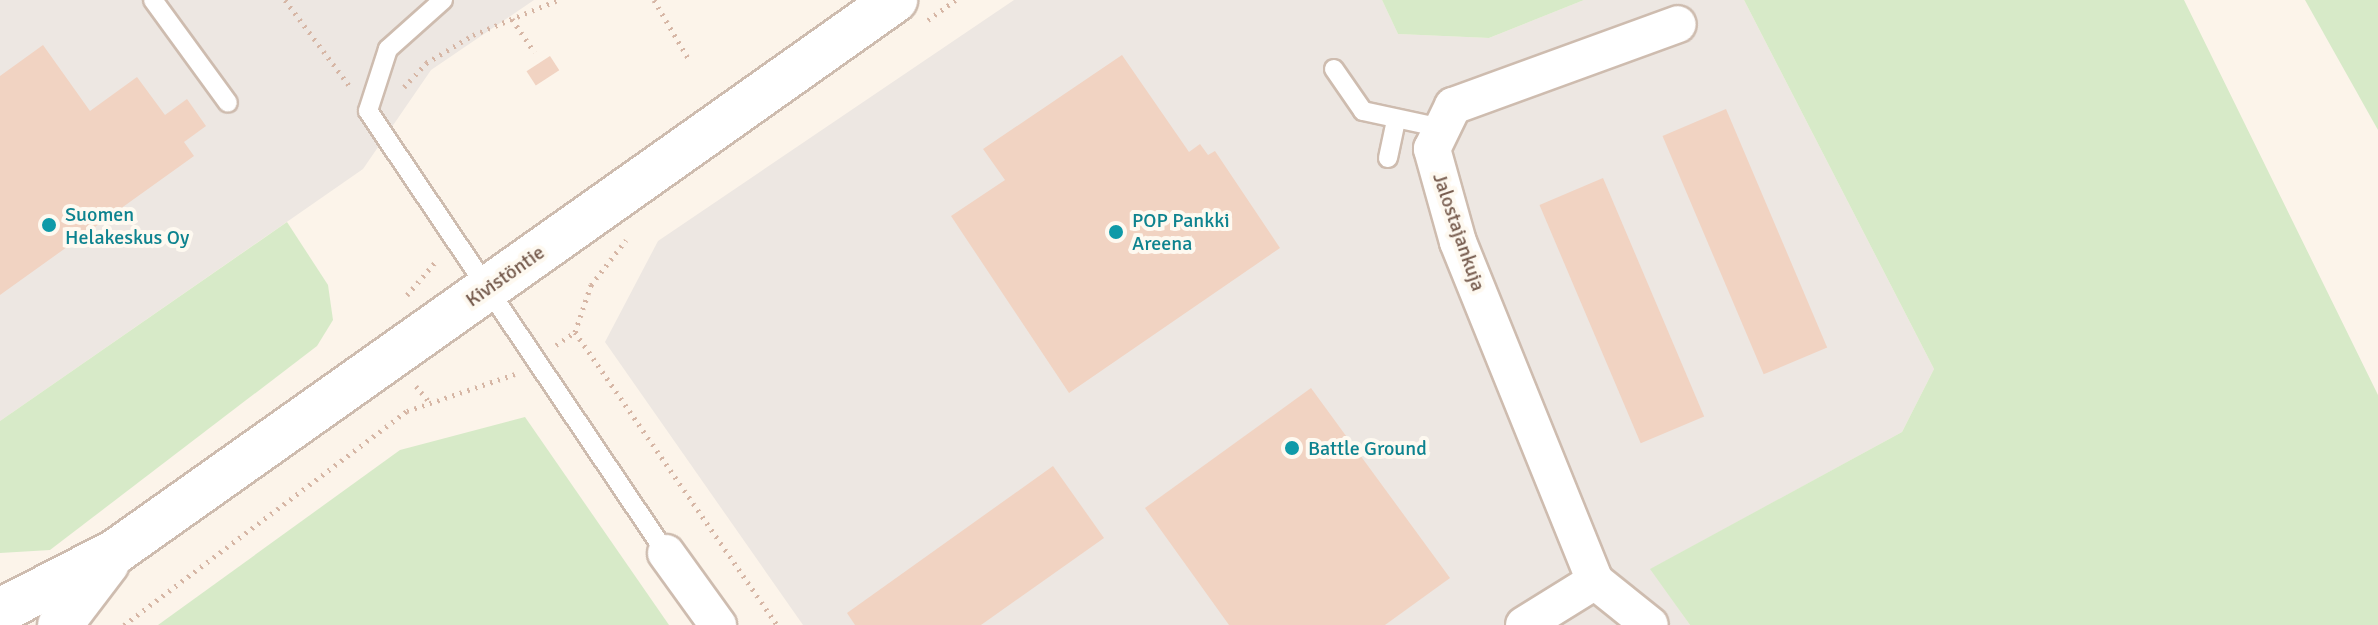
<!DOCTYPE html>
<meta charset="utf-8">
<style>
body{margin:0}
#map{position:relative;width:2378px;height:625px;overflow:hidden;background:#fcf4ea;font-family:Signika,sans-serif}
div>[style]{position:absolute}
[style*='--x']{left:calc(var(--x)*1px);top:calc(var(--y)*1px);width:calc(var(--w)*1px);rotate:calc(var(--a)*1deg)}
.industrial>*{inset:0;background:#ede7e2}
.green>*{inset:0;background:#d7eac8}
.building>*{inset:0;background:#f1d3c2;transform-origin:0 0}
.path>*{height:5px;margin-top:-2.5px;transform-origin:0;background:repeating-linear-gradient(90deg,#d6b6a5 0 2px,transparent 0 8px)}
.roads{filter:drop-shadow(2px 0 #cebcaf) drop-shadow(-2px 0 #cebcaf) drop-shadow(0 2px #cebcaf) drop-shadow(0 -2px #cebcaf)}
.service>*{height:18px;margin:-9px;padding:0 9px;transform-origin:9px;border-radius:9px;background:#fff}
.minor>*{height:36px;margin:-18px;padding:0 18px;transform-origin:18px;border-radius:18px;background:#fff}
.secondary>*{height:44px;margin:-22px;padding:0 22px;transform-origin:22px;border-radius:22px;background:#fff}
.dots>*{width:22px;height:22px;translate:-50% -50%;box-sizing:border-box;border:4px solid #fef9f0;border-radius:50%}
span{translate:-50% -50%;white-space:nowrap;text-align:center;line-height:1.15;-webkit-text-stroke:8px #fef9f0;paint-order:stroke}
.culture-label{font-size:20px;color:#0d838f}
.left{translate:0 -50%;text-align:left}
.street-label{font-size:20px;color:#765b4d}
</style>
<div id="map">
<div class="industrial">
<div style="clip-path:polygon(0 0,534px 0,431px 70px,363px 169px,0 421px)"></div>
<div style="clip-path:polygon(1014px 0,1382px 0,1398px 34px,1489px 38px,1584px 0,1744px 0,1934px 369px,1902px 432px,1651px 569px,1690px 625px,803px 625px,605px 342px,658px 241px)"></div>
</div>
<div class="green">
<div style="clip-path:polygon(1382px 0,1584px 0,1489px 38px,1398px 34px)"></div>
<div style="clip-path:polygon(1744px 0,2184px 0,2378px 395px,2378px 625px,1690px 625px,1650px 569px,1902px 432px,1934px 369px)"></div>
<div style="clip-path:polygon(2305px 0,2378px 0,2378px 130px)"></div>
<div style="clip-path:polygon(287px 222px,328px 285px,333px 320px,317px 346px,50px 550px,0 553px,0 421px)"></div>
<div style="clip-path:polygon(525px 417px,669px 625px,158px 625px,400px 450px)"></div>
</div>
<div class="building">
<div style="clip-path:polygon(43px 45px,90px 111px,137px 77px,165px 115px,187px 99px,206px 126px,184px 142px,194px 156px,0 295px,0 76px)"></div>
<div style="clip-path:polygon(1122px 55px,1189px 152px,1200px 144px,1208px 155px,1215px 151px,1280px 248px,1069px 393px,951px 216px,1005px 180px,983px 149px)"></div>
<div style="left:550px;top:56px;width:17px;height:28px;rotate:57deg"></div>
<div style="left:1726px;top:109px;width:259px;height:69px;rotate:67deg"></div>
<div style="left:1603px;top:178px;width:259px;height:69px;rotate:67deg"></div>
<div style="clip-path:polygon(1311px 388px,1450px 578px,1385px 625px,1229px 625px,1145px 508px)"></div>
<div style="clip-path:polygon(1053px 466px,1104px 538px,981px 625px,855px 625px,847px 613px)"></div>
</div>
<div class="path">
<div style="--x:285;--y:0;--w:110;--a:53.1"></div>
<div style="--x:654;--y:0;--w:67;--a:59.6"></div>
<div style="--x:512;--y:19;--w:40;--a:56"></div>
<div style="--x:928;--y:20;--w:34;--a:-36"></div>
<div style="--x:404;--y:87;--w:33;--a:-47"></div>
<div style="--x:426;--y:63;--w:55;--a:-30.8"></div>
<div style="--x:473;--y:35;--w:92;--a:-22.4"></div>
<div style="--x:407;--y:295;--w:46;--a:-49.4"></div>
<div style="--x:575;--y:332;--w:356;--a:55.4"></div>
<div style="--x:556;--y:345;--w:23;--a:-34"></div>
<div style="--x:575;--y:332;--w:50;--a:-71.2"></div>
<div style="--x:591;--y:285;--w:57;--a:-52.1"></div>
<div style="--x:416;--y:386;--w:23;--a:50"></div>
<div style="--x:124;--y:625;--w:355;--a:-37.1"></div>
<div style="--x:407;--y:411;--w:114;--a:-18.9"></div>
</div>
<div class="roads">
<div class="service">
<div style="--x:153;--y:0;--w:127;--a:53.9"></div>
<div style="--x:443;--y:0;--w:74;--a:138.3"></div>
<div style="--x:388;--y:49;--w:65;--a:107.9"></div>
<div style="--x:368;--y:111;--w:533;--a:56.01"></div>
<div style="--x:1334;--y:69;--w:51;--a:55.4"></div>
<div style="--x:1363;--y:111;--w:76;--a:12.2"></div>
<div style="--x:1388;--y:158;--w:39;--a:-78"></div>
</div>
<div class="minor">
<div style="--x:666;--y:553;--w:89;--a:54.2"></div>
<div style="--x:1595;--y:581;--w:366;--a:-112"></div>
<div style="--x:1458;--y:242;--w:97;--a:-105.6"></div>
<div style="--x:1432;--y:149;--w:48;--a:-64"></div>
<div style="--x:1453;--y:106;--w:239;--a:-20"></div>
<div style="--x:1524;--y:625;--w:84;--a:-31.8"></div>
<div style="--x:1595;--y:581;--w:70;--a:38.7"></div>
</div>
<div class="secondary">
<div style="--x:0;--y:611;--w:129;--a:-27.2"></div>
<div style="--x:115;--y:552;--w:956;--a:-35.29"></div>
<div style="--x:60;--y:625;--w:78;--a:-52.8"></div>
</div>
</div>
<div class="dots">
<div style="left:49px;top:225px;background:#0f9aa8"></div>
<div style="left:1116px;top:232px;background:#0f9aa8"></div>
<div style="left:1292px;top:448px;background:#0f9aa8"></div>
</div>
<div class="culture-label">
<span class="left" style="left:65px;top:226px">Suomen<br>Helakeskus Oy</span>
<span class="left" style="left:1132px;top:232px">POP Pankki<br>Areena</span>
<span class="left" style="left:1308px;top:448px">Battle Ground</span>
</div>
<div class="street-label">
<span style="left:1459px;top:232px;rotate:71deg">Jalostajankuja</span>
<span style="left:505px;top:276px;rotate:-35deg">Kivistöntie</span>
</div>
</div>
